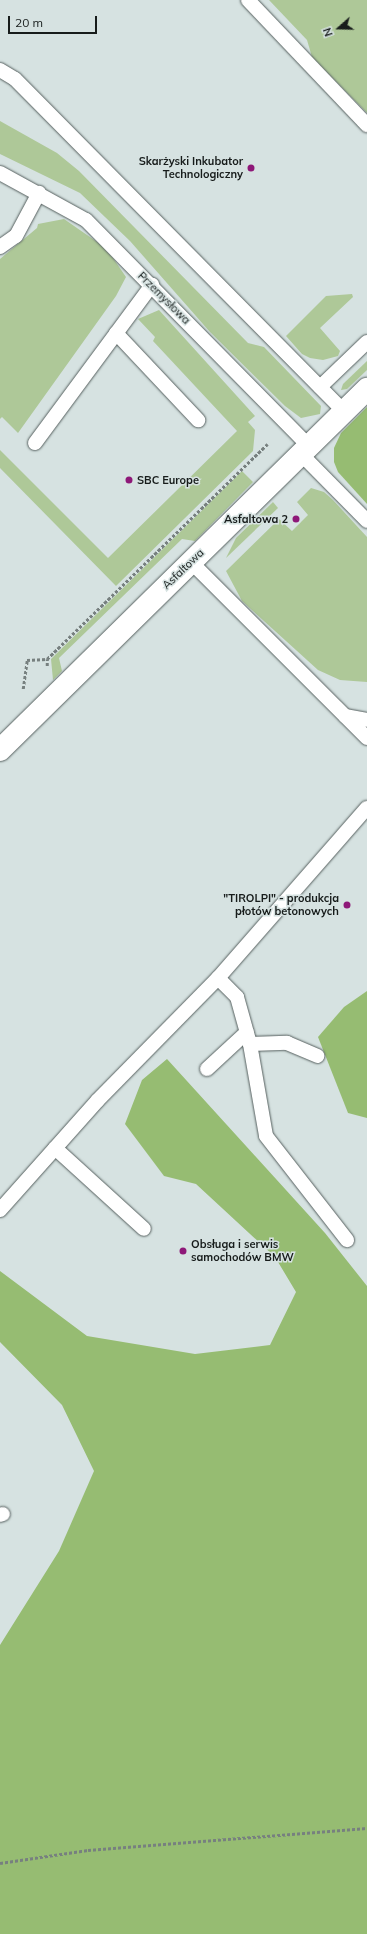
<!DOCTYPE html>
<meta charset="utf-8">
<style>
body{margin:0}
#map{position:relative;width:367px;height:1934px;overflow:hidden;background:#d6e2e1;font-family:Mulish,sans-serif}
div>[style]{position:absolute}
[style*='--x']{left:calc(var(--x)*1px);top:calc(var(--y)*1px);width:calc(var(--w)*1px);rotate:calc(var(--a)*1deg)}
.green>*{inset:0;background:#aec898}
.forest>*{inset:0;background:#96bc72}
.path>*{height:2.5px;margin-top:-1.25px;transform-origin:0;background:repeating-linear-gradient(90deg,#77807f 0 3px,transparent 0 5px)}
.roads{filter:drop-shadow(0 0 1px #56605f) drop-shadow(0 0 1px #56605f)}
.lane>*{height:14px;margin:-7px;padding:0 7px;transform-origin:7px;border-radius:7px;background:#fff}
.street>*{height:22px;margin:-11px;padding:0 11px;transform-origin:11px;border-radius:11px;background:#fff}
.dots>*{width:11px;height:11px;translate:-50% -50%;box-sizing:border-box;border:2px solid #d6e2e1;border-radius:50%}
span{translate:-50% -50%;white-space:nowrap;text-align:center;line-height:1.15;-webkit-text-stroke:3px #d6e2e1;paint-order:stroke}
.poi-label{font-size:11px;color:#171c1b;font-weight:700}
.right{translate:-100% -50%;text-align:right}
.left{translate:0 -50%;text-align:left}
.street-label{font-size:11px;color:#171c1b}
.north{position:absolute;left:319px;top:8px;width:40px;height:40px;-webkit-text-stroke:3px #d6e2e1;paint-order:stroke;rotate:250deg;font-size:11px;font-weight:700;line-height:16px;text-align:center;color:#171c1b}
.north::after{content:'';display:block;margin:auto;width:14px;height:18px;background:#171c1b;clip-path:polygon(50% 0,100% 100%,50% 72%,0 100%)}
.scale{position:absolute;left:8px;top:16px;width:89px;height:18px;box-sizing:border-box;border:2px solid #171c1b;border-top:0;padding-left:5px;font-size:12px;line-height:14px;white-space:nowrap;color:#171c1b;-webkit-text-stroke:3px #d6e2e1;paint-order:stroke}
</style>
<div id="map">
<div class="green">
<div style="clip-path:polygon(269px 0,367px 0,367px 113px,312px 57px,307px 40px)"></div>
<div style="clip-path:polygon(0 121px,57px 153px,79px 171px,248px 343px,264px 347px,321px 406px,320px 414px,301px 418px,285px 406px,210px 332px,130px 241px,80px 193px,0 154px)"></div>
<div style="clip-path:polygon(64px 219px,100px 244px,113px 258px,126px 277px,116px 296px,18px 433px,2px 417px,0 419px,0 259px,37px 228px,38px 224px)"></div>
<div style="clip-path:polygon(352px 294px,353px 297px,320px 328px,340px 351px,338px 356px,323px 360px,310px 358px,302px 354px,286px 336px,326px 296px)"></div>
<div style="clip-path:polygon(159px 310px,255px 416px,248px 422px,255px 430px,253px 451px,116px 586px,0 468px,0 450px,108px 558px,237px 431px,153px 341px,155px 337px,138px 319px)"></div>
<div style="clip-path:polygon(367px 361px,367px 370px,347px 389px,341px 390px,343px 384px)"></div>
<div style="clip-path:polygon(242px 471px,253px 482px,195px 541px,182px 539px,59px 658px,62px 671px,53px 680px,51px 659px)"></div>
<div style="clip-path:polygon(311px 488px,324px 492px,333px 500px,367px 537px,367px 682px,340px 680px,318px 670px,242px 601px,226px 571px,279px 519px,292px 531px,308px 515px,297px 502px)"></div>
<div style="clip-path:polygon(273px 502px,278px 508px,226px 558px,236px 538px)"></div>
</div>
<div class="forest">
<div style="clip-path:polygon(367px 407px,367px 504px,338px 472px,334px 462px,334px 448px,341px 433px)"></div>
<div style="clip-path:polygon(367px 991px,367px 1118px,348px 1113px,318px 1037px,344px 1007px)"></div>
<div style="clip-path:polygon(167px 1059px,325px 1233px,367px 1286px,367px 1934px,0 1934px,0 1645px,59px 1551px,94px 1471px,62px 1405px,0 1342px,0 1271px,87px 1336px,195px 1354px,270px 1345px,296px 1292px,275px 1257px,196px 1184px,164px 1176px,125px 1124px,142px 1080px)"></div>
</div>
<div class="path">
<div style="--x:47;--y:666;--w:7;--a:-90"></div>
<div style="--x:47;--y:659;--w:308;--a:-44.3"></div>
<div style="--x:23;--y:689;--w:29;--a:-82"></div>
<div style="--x:27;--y:660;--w:20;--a:-3"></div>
<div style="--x:0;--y:1863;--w:89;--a:-8.4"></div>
<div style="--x:88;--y:1850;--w:280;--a:-4.5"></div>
</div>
<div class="roads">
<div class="lane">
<div style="--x:248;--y:0;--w:173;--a:46.4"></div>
<div style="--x:0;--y:70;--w:17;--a:31"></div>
<div style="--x:15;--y:79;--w:468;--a:45.3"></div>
<div style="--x:0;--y:173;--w:98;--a:28.7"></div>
<div style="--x:86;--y:220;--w:317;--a:45.4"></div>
<div style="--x:0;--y:247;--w:19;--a:-35"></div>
<div style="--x:16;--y:236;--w:49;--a:-61.9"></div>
<div style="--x:116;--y:333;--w:120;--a:46.7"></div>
<div style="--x:320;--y:387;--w:65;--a:-43.8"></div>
<div style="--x:35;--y:443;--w:197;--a:-53.5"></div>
<div style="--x:301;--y:454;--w:94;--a:45.4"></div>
<div style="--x:191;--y:562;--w:249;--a:45"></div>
<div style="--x:345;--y:716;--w:22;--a:10"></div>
<div style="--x:218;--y:978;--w:27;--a:45"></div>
<div style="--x:237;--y:997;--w:49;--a:74.5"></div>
<div style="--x:250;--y:1044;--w:93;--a:80.1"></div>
<div style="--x:266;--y:1136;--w:132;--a:52.1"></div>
<div style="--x:250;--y:1044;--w:37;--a:-2"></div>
<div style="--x:287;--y:1043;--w:33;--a:23"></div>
<div style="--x:207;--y:1069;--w:54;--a:-42.8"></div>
<div style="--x:55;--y:1148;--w:120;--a:42.3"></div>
<div style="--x:0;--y:1210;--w:147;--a:-48.3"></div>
<div style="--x:98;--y:1100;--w:171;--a:-45.5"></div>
<div style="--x:218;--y:978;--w:226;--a:-48.8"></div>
<div style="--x:0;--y:1515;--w:3;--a:-18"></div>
</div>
<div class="street">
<div style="--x:0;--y:750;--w:515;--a:-44.53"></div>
</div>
</div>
<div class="dots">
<div style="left:251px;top:168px;background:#8e1878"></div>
<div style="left:129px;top:480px;background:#8e1878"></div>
<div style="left:296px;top:519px;background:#8e1878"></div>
<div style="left:347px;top:905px;background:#8e1878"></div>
<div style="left:183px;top:1251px;background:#8e1878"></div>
</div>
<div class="poi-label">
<span class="right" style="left:243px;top:168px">Skarżyski Inkubator<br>Technologiczny</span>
<span class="left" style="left:137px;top:480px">SBC Europe</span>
<span class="right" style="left:288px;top:519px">Asfaltowa 2</span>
<span class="right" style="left:339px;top:905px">"TIROLPI" - produkcja<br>płotów betonowych</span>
<span class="left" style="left:191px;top:1251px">Obsługa i serwis<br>samochodów BMW</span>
</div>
<div class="street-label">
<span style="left:164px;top:298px;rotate:45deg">Przemysłowa</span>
<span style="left:183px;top:569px;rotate:-44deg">Asfaltowa</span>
</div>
<div class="north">N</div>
<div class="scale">20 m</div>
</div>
